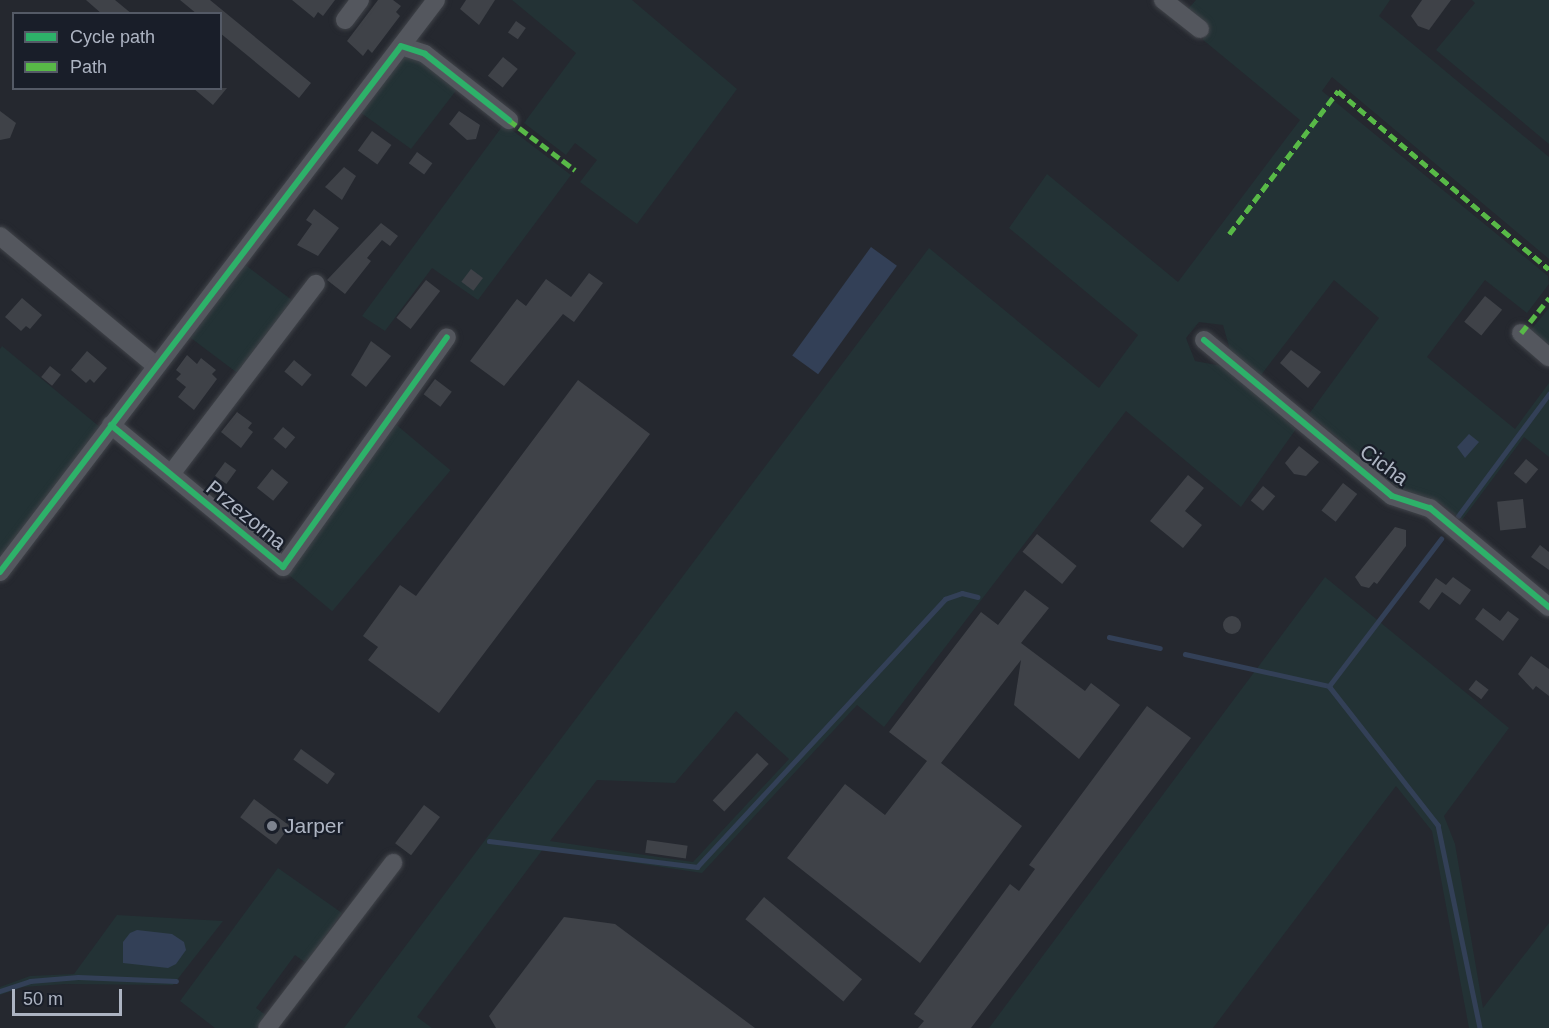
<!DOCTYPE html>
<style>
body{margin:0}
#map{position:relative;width:1549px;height:1028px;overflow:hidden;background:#25282f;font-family:Arial,sans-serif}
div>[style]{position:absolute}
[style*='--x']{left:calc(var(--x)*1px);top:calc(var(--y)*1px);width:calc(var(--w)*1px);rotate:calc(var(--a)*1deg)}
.green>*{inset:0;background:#233235;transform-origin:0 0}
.water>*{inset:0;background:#334057;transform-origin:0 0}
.stream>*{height:4.5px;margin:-2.25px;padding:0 2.25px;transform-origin:2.25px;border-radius:2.25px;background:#334057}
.building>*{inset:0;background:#3f4248;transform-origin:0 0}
.round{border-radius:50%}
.roads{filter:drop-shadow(0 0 2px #404349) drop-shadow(0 0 2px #404349)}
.minor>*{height:18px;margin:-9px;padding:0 9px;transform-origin:9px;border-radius:9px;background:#54575e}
.quiet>*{height:4.5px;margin-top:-2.25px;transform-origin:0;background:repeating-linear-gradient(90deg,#58b947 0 9px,transparent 0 13.5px)}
.cycleway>*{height:6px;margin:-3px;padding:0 3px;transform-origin:3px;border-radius:3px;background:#2db169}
.dots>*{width:16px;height:16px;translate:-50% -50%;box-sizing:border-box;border:3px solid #191e29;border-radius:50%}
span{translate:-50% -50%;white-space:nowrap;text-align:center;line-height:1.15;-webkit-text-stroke:4.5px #191e29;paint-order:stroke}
.street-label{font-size:21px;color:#adb4c2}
.poi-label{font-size:21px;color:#adb4c2}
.left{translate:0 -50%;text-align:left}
.legend{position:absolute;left:12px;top:12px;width:210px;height:78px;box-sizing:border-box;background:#191e29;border:2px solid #545a66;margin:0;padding:8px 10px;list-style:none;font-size:18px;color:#adb4c2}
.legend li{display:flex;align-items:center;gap:12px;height:30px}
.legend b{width:30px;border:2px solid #545a66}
.scale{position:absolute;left:12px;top:989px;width:110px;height:27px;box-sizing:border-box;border:3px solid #adb4c2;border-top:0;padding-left:8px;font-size:18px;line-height:21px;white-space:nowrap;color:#adb4c2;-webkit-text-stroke:4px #191e29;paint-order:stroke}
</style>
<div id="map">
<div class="green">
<div style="clip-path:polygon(512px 0,632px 0,737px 89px,637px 224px,580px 182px,597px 160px,575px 143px,566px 155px,524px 123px,576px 53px)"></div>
<div style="clip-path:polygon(evenodd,1196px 0,1390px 0,1379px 16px,1549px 157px,1549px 259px,1332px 77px,1322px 91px,1548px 276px,1549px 284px,1527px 313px,1485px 280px,1427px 357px,1515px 429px,1549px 383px,1549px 457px,1524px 437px,1462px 520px,1440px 503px,1401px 490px,1309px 414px,1379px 318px,1334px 280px,1261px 375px,1230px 350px,1223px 325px,1199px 322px,1186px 338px,1195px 361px,1222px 366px,1296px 429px,1241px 507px,1126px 411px,884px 727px,857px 705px,702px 873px,543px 849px,417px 1017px,432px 1028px,344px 1028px,929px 248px,1099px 388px,1138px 335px,1009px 228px,1047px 174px,1178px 282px,1300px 120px,1202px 39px,1209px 32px,1185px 12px,1196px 0,736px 711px,789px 759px,693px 862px,550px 841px,597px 780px,675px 783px,736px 711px)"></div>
<div style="clip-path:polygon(1472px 0,1549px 0,1549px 144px,1436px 50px,1475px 3px)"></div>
<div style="clip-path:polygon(413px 54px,458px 88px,411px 149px,360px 112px,403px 55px)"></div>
<div style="clip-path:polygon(504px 124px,571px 175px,478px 300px,432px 268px,385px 331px,362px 316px)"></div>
<div style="left:244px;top:264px;width:64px;height:91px;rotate:37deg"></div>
<div style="clip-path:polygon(1549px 308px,1549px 349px,1529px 332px)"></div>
<div style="clip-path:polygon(2px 346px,101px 428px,0 559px,0 349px)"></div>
<div style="left:393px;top:422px;width:75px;height:184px;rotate:40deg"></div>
<div style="clip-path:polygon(1325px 577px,1509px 728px,1444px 816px,1455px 844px,1483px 1008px,1549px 923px,1549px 1028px,1469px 1028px,1432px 831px,1396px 786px,1213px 1028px,989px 1028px)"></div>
<div style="clip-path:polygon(278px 868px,342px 913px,306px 963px,295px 955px,256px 1008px,267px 1016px,257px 1028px,215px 1028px,180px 1001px)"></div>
<div style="clip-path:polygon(117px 915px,223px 921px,173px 985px,65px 984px,23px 987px,0 995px,0 987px,30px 976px,74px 974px)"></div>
</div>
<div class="water">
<div style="left:871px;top:247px;width:32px;height:134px;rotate:36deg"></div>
<div style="clip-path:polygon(1469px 434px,1479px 442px,1465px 458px,1457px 447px)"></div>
<div style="clip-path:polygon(137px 930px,172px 934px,184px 942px,186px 950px,176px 964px,168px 968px,123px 963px,123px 942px,130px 933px)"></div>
</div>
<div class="stream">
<div style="--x:1458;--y:516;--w:152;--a:-53.3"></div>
<div style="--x:1109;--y:637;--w:52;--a:12.2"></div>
<div style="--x:1185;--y:654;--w:148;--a:12.5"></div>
<div style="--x:1329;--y:686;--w:177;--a:51.9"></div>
<div style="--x:1438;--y:825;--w:207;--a:78.3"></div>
<div style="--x:1329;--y:686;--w:185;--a:-52.7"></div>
<div style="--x:489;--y:841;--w:210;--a:7.1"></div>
<div style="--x:697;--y:867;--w:365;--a:-47.2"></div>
<div style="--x:945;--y:599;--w:18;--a:-19"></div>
<div style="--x:962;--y:593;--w:16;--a:14"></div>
<div style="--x:0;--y:991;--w:32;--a:-18"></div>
<div style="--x:30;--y:981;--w:48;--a:-4.8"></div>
<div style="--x:78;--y:977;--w:98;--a:2.3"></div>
</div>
<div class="building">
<div style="clip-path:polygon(86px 0,115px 0,132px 14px,102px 14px)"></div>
<div style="clip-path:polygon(180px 0,210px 0,311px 83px,299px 98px,220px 33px,220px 14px,197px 14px)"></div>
<div style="clip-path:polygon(292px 0,335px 0,323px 16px,318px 12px,314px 18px)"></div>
<div style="clip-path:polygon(378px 0,393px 0,401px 6px,396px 12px,400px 16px,372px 53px,368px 49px,363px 56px,347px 41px)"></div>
<div style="clip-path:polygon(466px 0,495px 0,479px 25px,460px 9px)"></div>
<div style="clip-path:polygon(1422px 0,1451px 0,1429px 30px,1418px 26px,1411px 16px)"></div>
<div style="left:516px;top:21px;width:12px;height:14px;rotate:35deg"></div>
<div style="left:503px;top:57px;width:19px;height:24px;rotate:39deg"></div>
<div style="clip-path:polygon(193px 88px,227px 88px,213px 105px)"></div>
<div style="clip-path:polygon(0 111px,16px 123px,10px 138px,0 140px)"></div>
<div style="clip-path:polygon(459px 111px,480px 125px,476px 139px,467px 140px,449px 124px)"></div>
<div style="left:372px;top:131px;width:24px;height:24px;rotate:36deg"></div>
<div style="left:417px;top:152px;width:19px;height:14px;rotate:36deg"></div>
<div style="clip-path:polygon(344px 167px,356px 176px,342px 200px,325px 187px)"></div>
<div style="clip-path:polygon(314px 209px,339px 228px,318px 256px,297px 245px,312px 224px,306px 220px)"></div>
<div style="clip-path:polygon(381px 223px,398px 236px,390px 246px,382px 240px,367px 258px,371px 261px,345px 294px,327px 280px)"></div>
<div style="left:471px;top:269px;width:15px;height:16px;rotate:37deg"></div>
<div style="clip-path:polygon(589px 273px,603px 283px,574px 322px,563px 314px,504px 386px,470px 361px,517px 299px,526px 306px,546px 279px,571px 297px)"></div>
<div style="left:426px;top:280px;width:18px;height:48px;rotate:38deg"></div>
<div style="left:1485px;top:296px;width:22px;height:33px;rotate:39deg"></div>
<div style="clip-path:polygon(22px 298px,42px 315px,30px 329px,26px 326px,21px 331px,5px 317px)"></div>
<div style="clip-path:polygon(371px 341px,391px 356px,366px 387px,351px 375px)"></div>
<div style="clip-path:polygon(1291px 350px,1321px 372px,1308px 388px,1280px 363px)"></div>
<div style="clip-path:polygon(87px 351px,107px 368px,94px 383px,90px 379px,86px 383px,71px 370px)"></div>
<div style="clip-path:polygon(187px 355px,197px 364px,201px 358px,216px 370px,212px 374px,217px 379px,194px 410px,178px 397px,186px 387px,176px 379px,181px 374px,176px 370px)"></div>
<div style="left:294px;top:360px;width:23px;height:15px;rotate:40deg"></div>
<div style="left:50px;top:366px;width:14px;height:14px;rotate:39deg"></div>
<div style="left:435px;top:379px;width:21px;height:19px;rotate:37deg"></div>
<div style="clip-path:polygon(578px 380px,650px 434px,439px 713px,368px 660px,378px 647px,363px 636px,400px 585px,416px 596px)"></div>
<div style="clip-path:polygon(237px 412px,252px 423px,248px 428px,253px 432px,241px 448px,221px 432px)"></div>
<div style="left:283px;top:427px;width:16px;height:15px;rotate:40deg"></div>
<div style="clip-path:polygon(1299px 446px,1319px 462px,1306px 476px,1294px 474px,1285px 463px)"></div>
<div style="left:1526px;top:459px;width:16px;height:19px;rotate:40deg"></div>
<div style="left:225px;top:462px;width:14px;height:17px;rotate:36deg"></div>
<div style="left:272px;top:469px;width:21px;height:24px;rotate:39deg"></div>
<div style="clip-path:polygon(1188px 475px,1204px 488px,1185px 511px,1202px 525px,1183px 548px,1150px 521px)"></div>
<div style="left:1343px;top:483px;width:18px;height:35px;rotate:38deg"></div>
<div style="left:1263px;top:486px;width:16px;height:19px;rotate:40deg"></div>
<div style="left:1523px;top:499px;width:29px;height:26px;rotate:84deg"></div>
<div style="clip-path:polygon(1395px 527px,1406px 530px,1406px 546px,1377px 584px,1374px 582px,1369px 588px,1361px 586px,1355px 577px)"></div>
<div style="left:1037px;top:534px;width:51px;height:23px;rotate:39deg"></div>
<div style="clip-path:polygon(1540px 545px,1549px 552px,1549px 570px,1531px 557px)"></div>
<div style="clip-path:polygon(1453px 577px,1471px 590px,1460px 605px,1442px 592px,1429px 610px,1419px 602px,1436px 578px,1446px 585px)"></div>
<div style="clip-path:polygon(1025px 590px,1049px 608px,1021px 643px,1085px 691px,1091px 683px,1120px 705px,1079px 759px,1014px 705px,1021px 660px,941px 763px,1022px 826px,920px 963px,787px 858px,845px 784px,885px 815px,927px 761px,889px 732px,981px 612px,998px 625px)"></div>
<div style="clip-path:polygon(1483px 608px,1500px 621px,1508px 611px,1519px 619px,1503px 641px,1475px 619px)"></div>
<div class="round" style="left:1223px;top:616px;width:18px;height:18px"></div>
<div style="clip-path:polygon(1531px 656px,1549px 669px,1549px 696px,1536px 686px,1533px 690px,1518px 674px)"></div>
<div style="left:1476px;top:680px;width:16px;height:12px;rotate:38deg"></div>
<div style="clip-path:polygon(1147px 706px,1191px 738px,971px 1028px,918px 1028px,924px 1021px,914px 1014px,1010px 884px,1019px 891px,1035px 869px,1029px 865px)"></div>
<div style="left:301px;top:749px;width:42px;height:13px;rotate:36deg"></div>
<div style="left:757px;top:753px;width:16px;height:65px;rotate:43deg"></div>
<div style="left:254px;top:799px;width:45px;height:23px;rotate:37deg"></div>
<div style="left:424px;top:805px;width:20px;height:48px;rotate:37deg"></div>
<div style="left:647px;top:840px;width:41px;height:13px;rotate:8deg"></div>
<div style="left:764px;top:897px;width:128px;height:29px;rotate:40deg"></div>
<div style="clip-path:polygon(564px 917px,615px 924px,755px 1028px,496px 1028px,489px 1016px)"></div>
</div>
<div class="roads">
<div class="minor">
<div style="--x:1163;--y:0;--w:47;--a:38.1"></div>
<div style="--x:345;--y:20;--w:25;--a:-53"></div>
<div style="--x:401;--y:46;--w:25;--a:18"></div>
<div style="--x:425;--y:54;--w:107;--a:38.2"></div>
<div style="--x:0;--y:236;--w:203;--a:39.8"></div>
<div style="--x:1521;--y:333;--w:37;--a:41"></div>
<div style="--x:1204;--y:340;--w:244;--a:39.7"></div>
<div style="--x:1392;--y:496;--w:40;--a:18"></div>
<div style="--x:1430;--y:508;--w:155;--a:39.8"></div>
<div style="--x:111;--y:425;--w:223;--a:39.5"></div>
<div style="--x:283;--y:567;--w:282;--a:-54.5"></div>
<div style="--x:171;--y:474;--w:239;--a:-52.7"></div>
<div style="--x:0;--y:572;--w:719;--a:-52.68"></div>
<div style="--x:267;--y:1028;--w:208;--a:-52.6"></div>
</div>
</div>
<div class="quiet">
<div style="--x:509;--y:120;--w:83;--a:37.1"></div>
<div style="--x:1229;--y:234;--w:180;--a:-52.7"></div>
<div style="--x:1338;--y:91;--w:276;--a:40.2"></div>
<div style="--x:1521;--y:333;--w:45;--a:-51.3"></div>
</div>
<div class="cycleway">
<div style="--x:1204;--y:340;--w:244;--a:39.7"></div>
<div style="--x:1392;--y:496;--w:40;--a:18"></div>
<div style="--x:1430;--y:508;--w:155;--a:39.8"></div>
<div style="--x:111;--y:425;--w:223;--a:39.5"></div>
<div style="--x:283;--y:567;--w:282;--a:-54.5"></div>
<div style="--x:0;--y:572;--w:661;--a:-52.68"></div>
<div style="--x:401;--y:46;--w:25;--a:18"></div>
<div style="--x:425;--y:54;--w:107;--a:38.2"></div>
</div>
<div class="dots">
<div style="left:272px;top:826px;background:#7d838f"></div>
</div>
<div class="street-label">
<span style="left:1384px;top:465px;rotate:36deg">Cicha</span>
<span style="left:246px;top:515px;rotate:39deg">Przezorna</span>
</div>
<div class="poi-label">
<span class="left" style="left:284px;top:826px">Jarper</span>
</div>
<ul class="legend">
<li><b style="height:8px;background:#2db169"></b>Cycle path</li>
<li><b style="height:8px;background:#58b947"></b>Path</li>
</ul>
<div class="scale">50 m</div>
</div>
